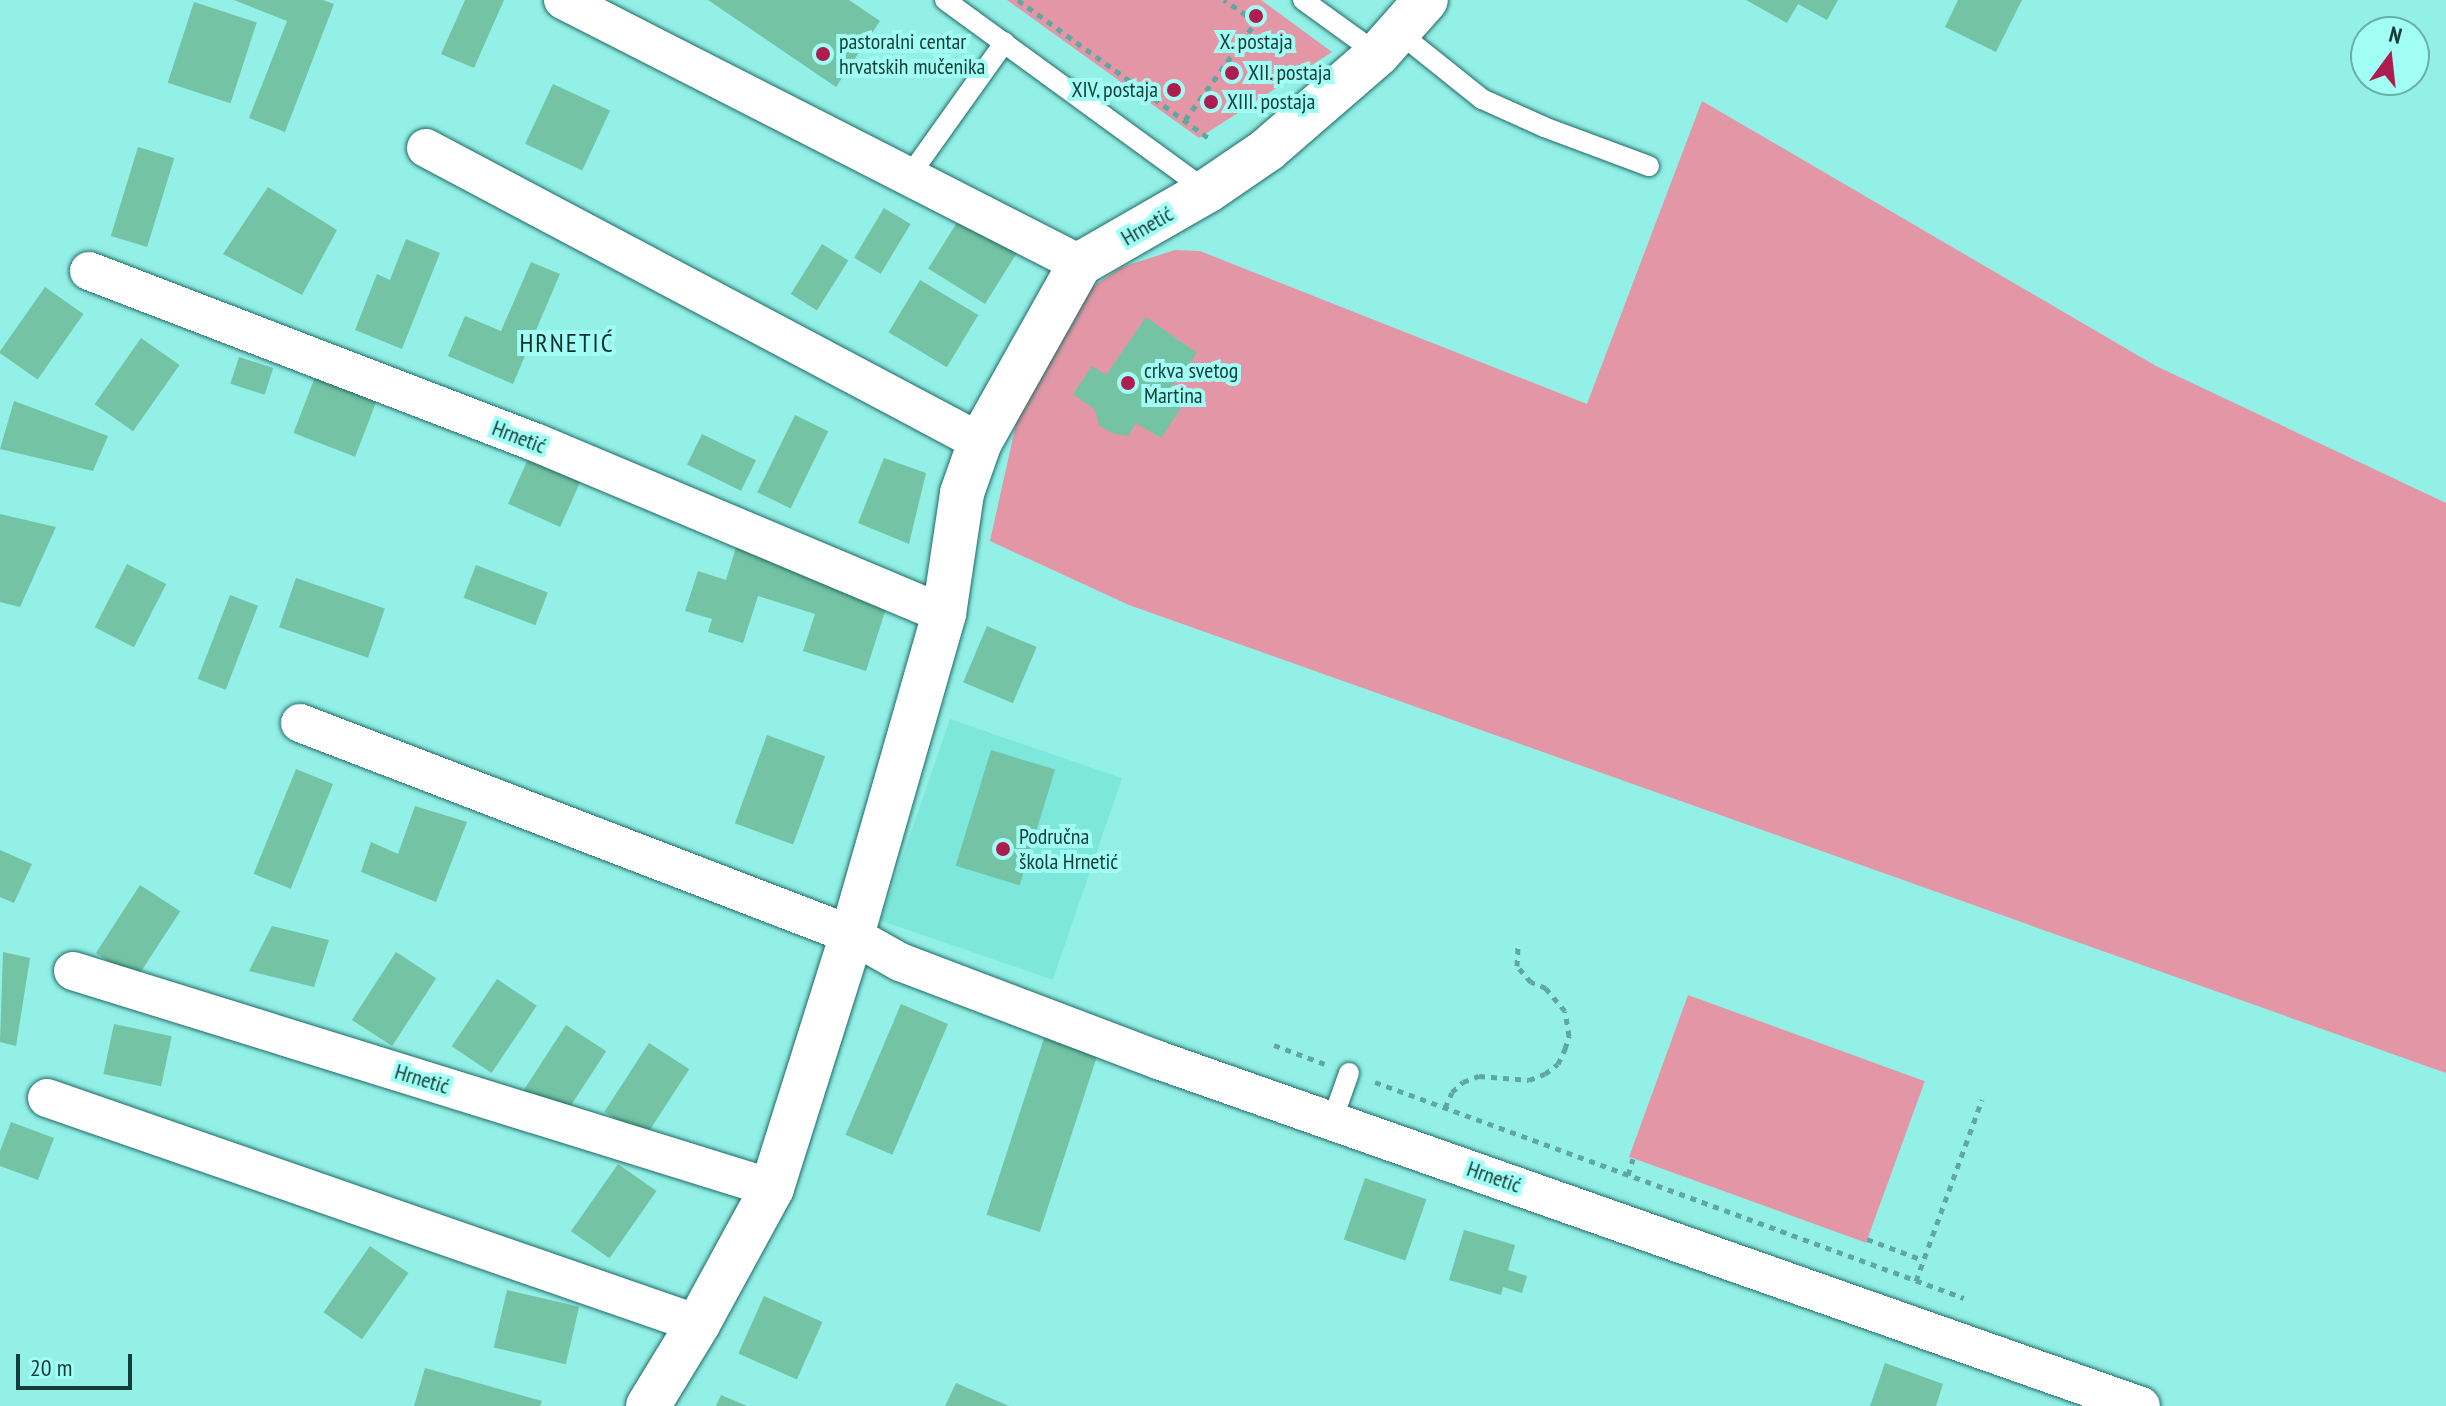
<!DOCTYPE html>
<meta charset="utf-8">
<style>
body{margin:0}
#map{position:relative;width:2446px;height:1406px;overflow:hidden;background:#93f0e7;font-family:"PT Sans Narrow",sans-serif}
div>[style]{position:absolute}
[style*='--x']{left:calc(var(--x)*1px);top:calc(var(--y)*1px);width:calc(var(--w)*1px);rotate:calc(var(--a)*1deg)}
.built>*{inset:0;background:#7de7dc;transform-origin:0 0}
.green>*{inset:0;background:#e396a5;transform-origin:0 0}
.building>*{inset:0;background:#74c3a4;transform-origin:0 0}
.path>*{height:5px;margin-top:-2.5px;transform-origin:0;background:repeating-linear-gradient(90deg,#60a7a1 0 6px,transparent 0 12px)}
.roads{filter:drop-shadow(0 0 2px #206a64) drop-shadow(0 0 2px #206a64)}
.service>*{height:20px;margin:-10px;padding:0 10px;transform-origin:10px;border-radius:10px;background:#fff}
.minor>*{height:38px;margin:-19px;padding:0 19px;transform-origin:19px;border-radius:19px;background:#fff}
.tertiary>*{height:44px;margin:-22px;padding:0 22px;transform-origin:22px;border-radius:22px;background:#fff}
.dots>*{width:22px;height:22px;translate:-50% -50%;box-sizing:border-box;border:4px solid #a1fef4;border-radius:50%}
span{translate:-50% -50%;white-space:nowrap;text-align:center;line-height:1.15;-webkit-text-stroke:8px #a1fef4;paint-order:stroke}
.poi-label{font-size:22px;color:#143c39}
.left{translate:0 -50%;text-align:left}
.right{translate:-100% -50%;text-align:right}
.street-label{font-size:22px;color:#143c39}
.quarter-label{font-size:26px;color:#112f2c;letter-spacing:2px}
.north{position:absolute;left:2350px;top:16px;width:80px;height:80px;box-sizing:border-box;background:#a1fef4;border:2px solid #69b0a9;border-radius:50%;rotate:15deg;font-size:22px;font-weight:700;line-height:32px;text-align:center;color:#143c39}
.north::after{content:'';display:block;margin:auto;width:28px;height:36px;background:#ae1d4f;clip-path:polygon(50% 0,100% 100%,50% 72%,0 100%)}
.scale{position:absolute;left:16px;top:1354px;width:116px;height:36px;box-sizing:border-box;border:4px solid #143c39;border-top:0;padding-left:10px;font-size:24px;line-height:28px;white-space:nowrap;color:#143c39;-webkit-text-stroke:6px #a1fef4;paint-order:stroke}
</style>
<div id="map">
<div class="built">
<div style="left:950px;top:719px;width:182px;height:213px;rotate:19deg"></div>
</div>
<div class="green">
<div style="clip-path:polygon(1007px 0,1261px 0,1332px 52px,1199px 138px)"></div>
<div style="clip-path:polygon(1702px 101px,2156px 366px,2446px 503px,2446px 1073px,1129px 605px,990px 541px,1024px 388px,1089px 289px,1122px 267px,1175px 250px,1200px 251px,1587px 404px)"></div>
<div style="left:1688px;top:995px;width:252px;height:172px;rotate:20deg"></div>
</div>
<div class="building">
<div style="clip-path:polygon(234px 0,323px 0,334px 4px,285px 132px,249px 118px,287px 21px)"></div>
<div style="clip-path:polygon(465px 0,504px 0,474px 68px,441px 54px)"></div>
<div style="clip-path:polygon(708px 0,849px 0,880px 21px,836px 87px)"></div>
<div style="clip-path:polygon(1746px 0,1838px 0,1827px 20px,1798px 4px,1787px 23px)"></div>
<div style="clip-path:polygon(1958px 0,2022px 0,1996px 52px,1945px 27px)"></div>
<div style="left:194px;top:2px;width:66px;height:85px;rotate:18deg"></div>
<div style="left:553px;top:84px;width:63px;height:66px;rotate:25deg"></div>
<div style="left:138px;top:147px;width:38px;height:93px;rotate:17deg"></div>
<div style="clip-path:polygon(268px 187px,337px 230px,302px 295px,223px 254px)"></div>
<div style="left:884px;top:208px;width:31px;height:58px;rotate:31deg"></div>
<div style="left:961px;top:216px;width:67px;height:62px;rotate:32deg"></div>
<div style="clip-path:polygon(406px 239px,440px 253px,402px 349px,355px 330px,377px 274px,390px 280px)"></div>
<div style="left:822px;top:244px;width:31px;height:59px;rotate:32deg"></div>
<div style="clip-path:polygon(531px 262px,560px 274px,513px 384px,448px 356px,465px 316px,501px 331px)"></div>
<div style="left:920px;top:280px;width:68px;height:61px;rotate:31deg"></div>
<div style="left:45px;top:287px;width:47px;height:80px;rotate:35deg"></div>
<div style="clip-path:polygon(1146px 317px,1197px 353px,1169px 390px,1186px 400px,1161px 438px,1136px 423px,1128px 436px,1112px 433px,1099px 425px,1095px 410px,1073px 394px,1092px 366px,1106px 375px)"></div>
<div style="left:141px;top:338px;width:47px;height:81px;rotate:35deg"></div>
<div style="left:239px;top:357px;width:36px;height:28px;rotate:18deg"></div>
<div style="left:315px;top:377px;width:66px;height:60px;rotate:21deg"></div>
<div style="clip-path:polygon(14px 401px,108px 436px,93px 471px,0 449px)"></div>
<div style="left:795px;top:415px;width:37px;height:86px;rotate:26deg"></div>
<div style="left:702px;top:434px;width:60px;height:34px;rotate:26deg"></div>
<div style="clip-path:polygon(884px 458px,926px 473px,909px 544px,858px 523px)"></div>
<div style="left:528px;top:459px;width:57px;height:49px;rotate:24deg"></div>
<div style="clip-path:polygon(0 514px,56px 527px,20px 607px,0 602px)"></div>
<div style="clip-path:polygon(737px 544px,891px 593px,866px 671px,803px 651px,815px 614px,758px 596px,743px 643px,708px 632px,712px 619px,685px 611px,698px 571px,726px 580px)"></div>
<div style="left:127px;top:564px;width:44px;height:71px;rotate:27deg"></div>
<div style="left:476px;top:565px;width:77px;height:35px;rotate:21deg"></div>
<div style="left:296px;top:578px;width:94px;height:52px;rotate:19deg"></div>
<div style="left:230px;top:595px;width:30px;height:90px;rotate:21deg"></div>
<div style="left:987px;top:626px;width:54px;height:61px;rotate:23deg"></div>
<div style="left:767px;top:735px;width:62px;height:94px;rotate:20deg"></div>
<div style="left:991px;top:750px;width:67px;height:121px;rotate:17deg"></div>
<div style="left:296px;top:769px;width:40px;height:113px;rotate:22deg"></div>
<div style="clip-path:polygon(415px 806px,467px 822px,436px 902px,361px 872px,371px 842px,398px 854px)"></div>
<div style="clip-path:polygon(0 850px,32px 864px,14px 903px,0 897px)"></div>
<div style="left:140px;top:885px;width:48px;height:81px;rotate:33deg"></div>
<div style="clip-path:polygon(272px 926px,329px 940px,314px 987px,249px 971px)"></div>
<div style="clip-path:polygon(3px 952px,30px 958px,16px 1046px,0 1042px)"></div>
<div style="left:396px;top:952px;width:48px;height:81px;rotate:33deg"></div>
<div style="left:497px;top:979px;width:48px;height:81px;rotate:34deg"></div>
<div style="left:901px;top:1004px;width:51px;height:142px;rotate:23deg"></div>
<div style="left:114px;top:1024px;width:59px;height:51px;rotate:12deg"></div>
<div style="left:566px;top:1025px;width:48px;height:81px;rotate:33deg"></div>
<div style="left:1045px;top:1035px;width:56px;height:189px;rotate:18deg"></div>
<div style="left:649px;top:1043px;width:48px;height:82px;rotate:33deg"></div>
<div style="clip-path:polygon(11px 1122px,54px 1138px,38px 1180px,0 1166px,0 1151px)"></div>
<div style="left:618px;top:1164px;width:47px;height:82px;rotate:35deg"></div>
<div style="left:1365px;top:1178px;width:65px;height:65px;rotate:19deg"></div>
<div style="clip-path:polygon(1464px 1230px,1515px 1245px,1508px 1270px,1527px 1276px,1522px 1293px,1503px 1287px,1501px 1295px,1449px 1280px)"></div>
<div style="left:370px;top:1246px;width:47px;height:81px;rotate:35deg"></div>
<div style="left:507px;top:1290px;width:74px;height:59px;rotate:13deg"></div>
<div style="left:764px;top:1296px;width:64px;height:63px;rotate:24deg"></div>
<div style="clip-path:polygon(1885px 1363px,1943px 1384px,1936px 1406px,1870px 1406px)"></div>
<div style="clip-path:polygon(425px 1368px,542px 1401px,540px 1406px,414px 1406px)"></div>
<div style="clip-path:polygon(956px 1383px,1009px 1406px,945px 1406px)"></div>
<div style="clip-path:polygon(721px 1395px,747px 1406px,716px 1406px)"></div>
</div>
<div class="path">
<div style="--x:1018;--y:0;--w:237;--a:35.9"></div>
<div style="--x:1185;--y:120;--w:121;--a:-54.1"></div>
<div style="--x:1256;--y:22;--w:39;--a:-145"></div>
<div style="--x:1274;--y:1045;--w:54;--a:20.4"></div>
<div style="--x:1375;--y:1082;--w:627;--a:20.14"></div>
<div style="--x:1445;--y:1108;--w:17;--a:-66"></div>
<div style="--x:1452;--y:1092;--w:15;--a:-42"></div>
<div style="--x:1463;--y:1082;--w:17;--a:-21"></div>
<div style="--x:1479;--y:1076;--w:50;--a:4.6"></div>
<div style="--x:1529;--y:1080;--w:17;--a:-21"></div>
<div style="--x:1545;--y:1074;--w:16;--a:-38"></div>
<div style="--x:1558;--y:1064;--w:17;--a:-65"></div>
<div style="--x:1565;--y:1049;--w:14;--a:-73"></div>
<div style="--x:1569;--y:1036;--w:25;--a:-99"></div>
<div style="--x:1565;--y:1011;--w:30;--a:-130"></div>
<div style="--x:1546;--y:988;--w:16;--a:-158"></div>
<div style="--x:1531;--y:982;--w:21;--a:-131"></div>
<div style="--x:1517;--y:966;--w:20;--a:-87"></div>
<div style="--x:1628;--y:1175;--w:17;--a:-73"></div>
<div style="--x:1867;--y:1239;--w:60;--a:20.6"></div>
<div style="--x:1916;--y:1281;--w:193;--a:-70"></div>
</div>
<div class="roads">
<div class="service">
<div style="--x:945;--y:0;--w:324;--a:36.1"></div>
<div style="--x:1303;--y:0;--w:92;--a:35.8"></div>
<div style="--x:1397;--y:31;--w:109;--a:38.7"></div>
<div style="--x:1482;--y:99;--w:68;--a:24.3"></div>
<div style="--x:1544;--y:127;--w:112;--a:20.4"></div>
<div style="--x:910;--y:175;--w:163;--a:-54.5"></div>
<div style="--x:1332;--y:1121;--w:51;--a:-70.5"></div>
</div>
<div class="minor">
<div style="--x:563;--y:0;--w:581;--a:27.05"></div>
<div style="--x:426;--y:148;--w:627;--a:27.95"></div>
<div style="--x:89;--y:271;--w:480;--a:21"></div>
<div style="--x:537;--y:443;--w:441;--a:22.8"></div>
<div style="--x:300;--y:723;--w:591;--a:21.01"></div>
<div style="--x:852;--y:935;--w:55;--a:29.4"></div>
<div style="--x:900;--y:962;--w:276;--a:20.8"></div>
<div style="--x:1158;--y:1060;--w:1042;--a:19.39"></div>
<div style="--x:73;--y:971;--w:732;--a:17.25"></div>
<div style="--x:47;--y:1098;--w:689;--a:19.14"></div>
</div>
<div class="tertiary">
<div style="--x:648;--y:1406;--w:96;--a:-58.6"></div>
<div style="--x:698;--y:1324;--w:155;--a:-61.4"></div>
<div style="--x:772;--y:1188;--w:265;--a:-72.5"></div>
<div style="--x:852;--y:935;--w:334;--a:-74"></div>
<div style="--x:944;--y:614;--w:122;--a:-81.5"></div>
<div style="--x:962;--y:493;--w:54;--a:-70.6"></div>
<div style="--x:980;--y:442;--w:204;--a:-60.7"></div>
<div style="--x:1080;--y:264;--w:146;--a:-29.9"></div>
<div style="--x:1207;--y:191;--w:73;--a:-34.3"></div>
<div style="--x:1267;--y:150;--w:147;--a:-40.9"></div>
<div style="--x:1378;--y:54;--w:72;--a:-48.4"></div>
</div>
</div>
<div class="dots">
<div style="left:1256px;top:16px;background:#ae1d4f"></div>
<div style="left:823px;top:54px;background:#ae1d4f"></div>
<div style="left:1232px;top:73px;background:#ae1d4f"></div>
<div style="left:1174px;top:90px;background:#ae1d4f"></div>
<div style="left:1211px;top:102px;background:#ae1d4f"></div>
<div style="left:1128px;top:383px;background:#ae1d4f"></div>
<div style="left:1003px;top:849px;background:#ae1d4f"></div>
</div>
<div class="poi-label">
<span class="left" style="left:839px;top:54px">pastoralni centar<br>hrvatskih mučenika</span>
<span style="left:1256px;top:42px">X. postaja</span>
<span class="left" style="left:1248px;top:73px">XII. postaja</span>
<span class="right" style="left:1158px;top:90px">XIV. postaja</span>
<span class="left" style="left:1227px;top:102px">XIII. postaja</span>
<span class="left" style="left:1144px;top:383px">crkva svetog<br>Martina</span>
<span class="left" style="left:1019px;top:849px">Područna<br>škola Hrnetić</span>
</div>
<div class="street-label">
<span style="left:1147px;top:226px;rotate:-30deg">Hrnetić</span>
<span style="left:519px;top:437px;rotate:21deg">Hrnetić</span>
<span style="left:422px;top:1079px;rotate:17deg">Hrnetić</span>
<span style="left:1494px;top:1177px;rotate:19deg">Hrnetić</span>
</div>
<div class="quarter-label">
<span style="left:567px;top:343px">HRNETIĆ</span>
</div>
<div class="north">N</div>
<div class="scale">20 m</div>
</div>
